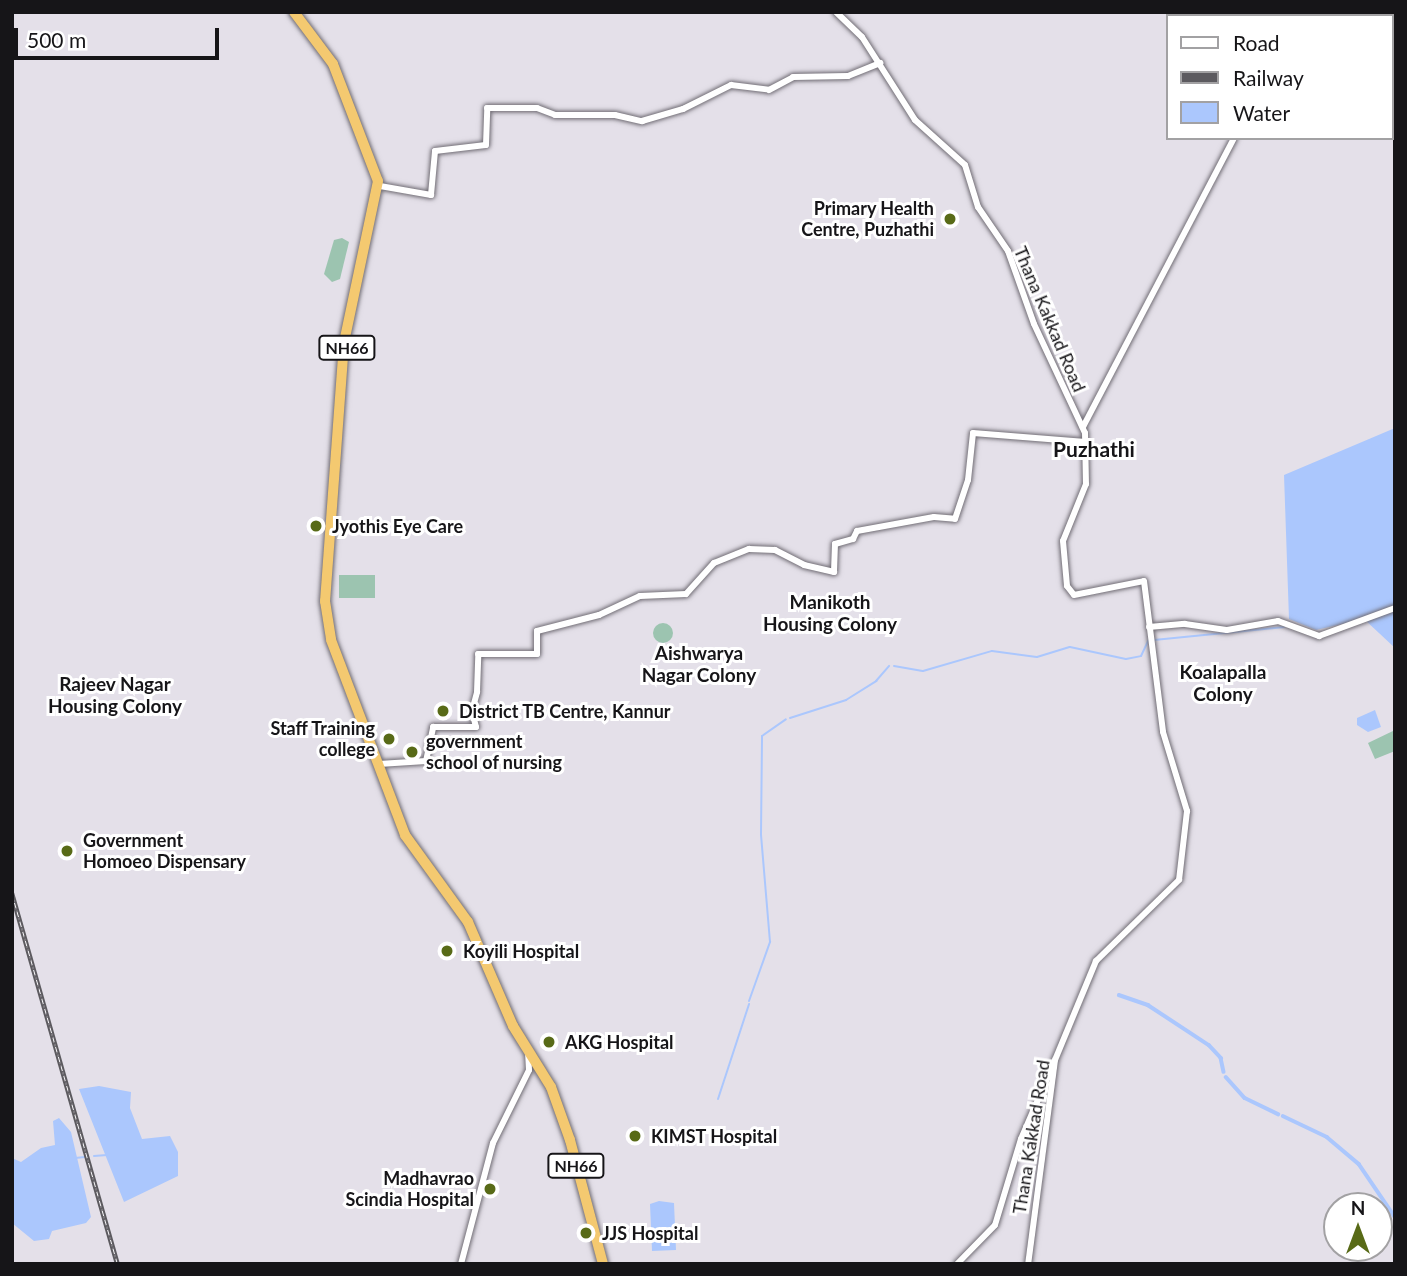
<!DOCTYPE html>
<style>
body{margin:0}
#map{position:relative;width:1407px;height:1276px;overflow:hidden;background:#e4e0e9;font-family:Lato,sans-serif}
div>[style]{position:absolute}
[style*='--x']{left:calc(var(--x)*1px);top:calc(var(--y)*1px);width:calc(var(--w)*1px);rotate:calc(var(--a)*1deg)}
.green>*{inset:0;background:#9cc4b0;transform-origin:0 0}
.round{border-radius:50%}
.water>*{inset:0;background:#abc7fd}
.stream>*{height:2px;margin:-1px;padding:0 1px;transform-origin:1px;border-radius:1px;background:#abc7fd}
.canal>*{height:3.5px;margin:-1.75px;padding:0 1.75px;transform-origin:1.75px;border-radius:1.75px;background:#abc7fd}
.roads{filter:drop-shadow(0 0 2px #716d75) drop-shadow(0 0 2px #716d75)}
.secondary>*{height:6px;margin:-3px;padding:0 3px;transform-origin:3px;border-radius:3px;background:#fff}
.highway>*{height:10px;margin:-5px;padding:0 5px;transform-origin:5px;border-radius:5px;background:#f4c970}
.rail>*{height:4.5px;margin-top:-2.25px;transform-origin:0;background:repeating-linear-gradient(90deg,#fff 0 5px,#5c5a5f 0 10px);box-sizing:border-box;border-block:2px solid #5c5a5f}
.dots>*{width:19px;height:19px;translate:-50% -50%;box-sizing:border-box;border:4px solid #fff;border-radius:50%}
span{translate:-50% -50%;white-space:nowrap;text-align:center;line-height:1.15;-webkit-text-stroke:6px #fff;paint-order:stroke}
.shield-label span{padding:2px 5px;background:#fff;border:2px solid;border-radius:5px;-webkit-text-stroke-width:0}
.shield-label{font-size:16px;color:#161518;font-weight:700}
.poi-label{font-size:18px;color:#161518;font-weight:700}
.right{translate:-100% -50%;text-align:right}
.left{translate:0 -50%;text-align:left}
.street-label{font-size:18px;color:#161518}
.neighbourhood-label{font-size:19px;color:#161518;font-weight:700}
.quarter-label{font-size:21px;color:#161518;font-weight:700}
.frame{position:absolute;inset:0;border:14px solid #161518;pointer-events:none}
.legend{position:absolute;left:1166px;top:14px;width:228px;height:126px;box-sizing:border-box;background:#fff;border:2px solid #a2a1a3;margin:0;padding:9px 12px;list-style:none;font-size:21px;color:#161518}
.legend li{display:flex;align-items:center;gap:14px;height:35px}
.legend b{width:35px;border:2px solid #a2a1a3}
.north{position:absolute;left:1323px;top:1192px;width:70px;height:70px;box-sizing:border-box;background:#fff;border:2px solid #a2a1a3;border-radius:50%;rotate:0deg;font-size:19px;font-weight:700;line-height:28px;text-align:center;color:#161518}
.north::after{content:'';display:block;margin:auto;width:24px;height:32px;background:#586a17;clip-path:polygon(50% 0,100% 100%,50% 72%,0 100%)}
.scale{position:absolute;left:14px;top:28px;width:205px;height:32px;box-sizing:border-box;border:4px solid #161518;border-top:0;padding-left:9px;font-size:21px;line-height:24px;white-space:nowrap;color:#161518;-webkit-text-stroke:5px #fff;paint-order:stroke}
</style>
<div id="map">
<div class="green">
<div style="clip-path:polygon(342px 238px,349px 242px,340px 279px,332px 282px,324px 274px,334px 240px)"></div>
<div style="left:375px;top:575px;width:23px;height:36px;rotate:90deg"></div>
<div class="round" style="left:653px;top:623px;width:20px;height:20px"></div>
<div style="clip-path:polygon(1395px 730px,1395px 751px,1375px 759px,1368px 743px)"></div>
</div>
<div class="water">
<div style="clip-path:polygon(1395px 428px,1395px 648px,1364px 619px,1316px 630px,1289px 619px,1284px 475px)"></div>
<div style="clip-path:polygon(1375px 710px,1381px 727px,1368px 732px,1357px 725px,1357px 718px)"></div>
<div style="clip-path:polygon(99px 1086px,131px 1092px,130px 1108px,142px 1139px,170px 1136px,178px 1152px,178px 1176px,124px 1202px,79px 1089px)"></div>
<div style="clip-path:polygon(59px 1118px,71px 1132px,91px 1217px,86px 1223px,52px 1231px,49px 1239px,34px 1241px,12px 1223px,12px 1158px,21px 1162px,41px 1148px,55px 1145px,53px 1121px)"></div>
<div style="clip-path:polygon(659px 1201px,674px 1203px,676px 1250px,652px 1251px,650px 1204px)"></div>
</div>
<div class="stream">
<div style="--x:1154;--y:640;--w:131;--a:-5.7"></div>
<div style="--x:894;--y:666;--w:29;--a:10"></div>
<div style="--x:923;--y:671;--w:72;--a:-16.2"></div>
<div style="--x:992;--y:651;--w:45;--a:7.6"></div>
<div style="--x:1037;--y:657;--w:34;--a:-17"></div>
<div style="--x:1070;--y:647;--w:57;--a:12.1"></div>
<div style="--x:1126;--y:659;--w:15;--a:-11"></div>
<div style="--x:1141;--y:656;--w:17;--a:-65"></div>
<div style="--x:790;--y:718;--w:59;--a:-17.8"></div>
<div style="--x:846;--y:700;--w:36;--a:-32"></div>
<div style="--x:876;--y:681;--w:20;--a:-49"></div>
<div style="--x:749;--y:1001;--w:63;--a:-70.4"></div>
<div style="--x:770;--y:942;--w:108;--a:-94.8"></div>
<div style="--x:761;--y:834;--w:98;--a:-89.4"></div>
<div style="--x:762;--y:736;--w:29;--a:-35"></div>
<div style="--x:718;--y:1099;--w:100;--a:-71.9"></div>
<div style="--x:94;--y:1156;--w:13;--a:-4"></div>
<div style="--x:75;--y:1158;--w:10;--a:-6"></div>
</div>
<div class="canal">
<div style="--x:1119;--y:995;--w:31;--a:19"></div>
<div style="--x:1148;--y:1005;--w:73;--a:33.3"></div>
<div style="--x:1209;--y:1045;--w:18;--a:47"></div>
<div style="--x:1221;--y:1058;--w:14;--a:78"></div>
<div style="--x:1226;--y:1077;--w:28;--a:48"></div>
<div style="--x:1245;--y:1098;--w:37;--a:26"></div>
<div style="--x:1283;--y:1116;--w:49;--a:25.5"></div>
<div style="--x:1327;--y:1137;--w:42;--a:40.2"></div>
<div style="--x:1359;--y:1164;--w:64;--a:55.8"></div>
</div>
<div class="roads">
<div class="secondary">
<div style="--x:836;--y:12;--w:36;--a:44"></div>
<div style="--x:862;--y:37;--w:98;--a:57.4"></div>
<div style="--x:915;--y:120;--w:67;--a:42"></div>
<div style="--x:965;--y:165;--w:44;--a:72.8"></div>
<div style="--x:978;--y:207;--w:53;--a:55.7"></div>
<div style="--x:1008;--y:251;--w:77;--a:70.4"></div>
<div style="--x:1034;--y:324;--w:120;--a:64.9"></div>
<div style="--x:1085;--y:433;--w:51;--a:88.9"></div>
<div style="--x:1086;--y:484;--w:61;--a:112"></div>
<div style="--x:1063;--y:541;--w:45;--a:84.9"></div>
<div style="--x:1067;--y:586;--w:11;--a:52"></div>
<div style="--x:1074;--y:595;--w:71;--a:-11.3"></div>
<div style="--x:1144;--y:581;--w:152;--a:82.8"></div>
<div style="--x:1163;--y:732;--w:83;--a:73.1"></div>
<div style="--x:1187;--y:811;--w:69;--a:96.6"></div>
<div style="--x:1179;--y:880;--w:116;--a:135.7"></div>
<div style="--x:1096;--y:961;--w:107;--a:112.5"></div>
<div style="--x:1055;--y:1060;--w:206;--a:97.5"></div>
<div style="--x:1357;--y:16;--w:5;--a:-53"></div>
<div style="--x:380;--y:186;--w:52;--a:10"></div>
<div style="--x:431;--y:195;--w:44;--a:-84.8"></div>
<div style="--x:435;--y:151;--w:51;--a:-6.7"></div>
<div style="--x:486;--y:145;--w:37;--a:-88"></div>
<div style="--x:487;--y:108;--w:50;--a:0"></div>
<div style="--x:537;--y:108;--w:19;--a:21"></div>
<div style="--x:555;--y:115;--w:60;--a:0"></div>
<div style="--x:615;--y:115;--w:28;--a:13"></div>
<div style="--x:642;--y:121;--w:43;--a:-16.3"></div>
<div style="--x:683;--y:109;--w:54;--a:-26.6"></div>
<div style="--x:731;--y:85;--w:38;--a:7"></div>
<div style="--x:769;--y:90;--w:27;--a:-28"></div>
<div style="--x:793;--y:77;--w:55;--a:-1"></div>
<div style="--x:848;--y:76;--w:35;--a:-22"></div>
<div style="--x:1083;--y:427;--w:326;--a:-62.4"></div>
<div style="--x:1149;--y:627;--w:36;--a:-5"></div>
<div style="--x:1185;--y:624;--w:42;--a:8.1"></div>
<div style="--x:1227;--y:630;--w:52;--a:-10"></div>
<div style="--x:1278;--y:621;--w:44;--a:20.1"></div>
<div style="--x:1319;--y:636;--w:81;--a:-20.2"></div>
<div style="--x:379;--y:764;--w:47;--a:-3.7"></div>
<div style="--x:426;--y:761;--w:35;--a:-78"></div>
<div style="--x:433;--y:727;--w:43;--a:0"></div>
<div style="--x:476;--y:727;--w:16;--a:-104"></div>
<div style="--x:472;--y:711;--w:20;--a:-75"></div>
<div style="--x:477;--y:692;--w:38;--a:-88"></div>
<div style="--x:478;--y:654;--w:59;--a:0"></div>
<div style="--x:537;--y:654;--w:23;--a:-90"></div>
<div style="--x:537;--y:631;--w:64;--a:-14.5"></div>
<div style="--x:599;--y:615;--w:45;--a:-24.9"></div>
<div style="--x:640;--y:596;--w:46;--a:-2.5"></div>
<div style="--x:686;--y:594;--w:42;--a:-47.9"></div>
<div style="--x:714;--y:563;--w:38;--a:-22"></div>
<div style="--x:749;--y:549;--w:26;--a:2"></div>
<div style="--x:775;--y:550;--w:33;--a:27"></div>
<div style="--x:804;--y:565;--w:31;--a:13"></div>
<div style="--x:834;--y:572;--w:28;--a:-88"></div>
<div style="--x:835;--y:544;--w:19;--a:-16"></div>
<div style="--x:853;--y:539;--w:9;--a:-63"></div>
<div style="--x:857;--y:531;--w:78;--a:-10.3"></div>
<div style="--x:934;--y:517;--w:21;--a:5"></div>
<div style="--x:955;--y:519;--w:41;--a:-71.6"></div>
<div style="--x:968;--y:480;--w:47;--a:-83.9"></div>
<div style="--x:973;--y:433;--w:113;--a:4.6"></div>
<div style="--x:461;--y:1264;--w:125;--a:-75.2"></div>
<div style="--x:493;--y:1143;--w:81;--a:-63.7"></div>
<div style="--x:529;--y:1070;--w:18;--a:-93"></div>
<div style="--x:957;--y:1264;--w:54;--a:-45.7"></div>
<div style="--x:995;--y:1225;--w:90;--a:-73.2"></div>
<div style="--x:1021;--y:1139;--w:81;--a:-66.6"></div>
</div>
<div class="highway">
<div style="--x:294;--y:12;--w:65;--a:53.1"></div>
<div style="--x:333;--y:64;--w:125;--a:69"></div>
<div style="--x:378;--y:181;--w:166;--a:101.9"></div>
<div style="--x:344;--y:343;--w:259;--a:94.2"></div>
<div style="--x:325;--y:601;--w:39;--a:81"></div>
<div style="--x:331;--y:640;--w:209;--a:69.2"></div>
<div style="--x:405;--y:835;--w:107;--a:54.1"></div>
<div style="--x:468;--y:922;--w:113;--a:66.6"></div>
<div style="--x:513;--y:1026;--w:72;--a:58.1"></div>
<div style="--x:551;--y:1087;--w:56;--a:70.3"></div>
<div style="--x:570;--y:1140;--w:128;--a:75.1"></div>
</div>
</div>
<div class="rail">
<div style="--x:12;--y:893;--w:386;--a:74.1"></div>
</div>
<div class="dots">
<div style="left:950px;top:219px;background:#586a17"></div>
<div style="left:316px;top:526px;background:#586a17"></div>
<div style="left:443px;top:711px;background:#586a17"></div>
<div style="left:389px;top:739px;background:#586a17"></div>
<div style="left:412px;top:752px;background:#586a17"></div>
<div style="left:67px;top:851px;background:#586a17"></div>
<div style="left:447px;top:951px;background:#586a17"></div>
<div style="left:549px;top:1042px;background:#586a17"></div>
<div style="left:635px;top:1136px;background:#586a17"></div>
<div style="left:490px;top:1189px;background:#586a17"></div>
<div style="left:586px;top:1233px;background:#586a17"></div>
</div>
<div class="shield-label">
<span style="left:347px;top:348px">NH66</span>
<span style="left:576px;top:1166px">NH66</span>
</div>
<div class="poi-label">
<span class="right" style="left:934px;top:219px">Primary Health<br>Centre, Puzhathi</span>
<span class="left" style="left:332px;top:526px">Jyothis Eye Care</span>
<span class="left" style="left:459px;top:711px">District TB Centre, Kannur</span>
<span class="right" style="left:375px;top:739px">Staff Training<br>college</span>
<span class="left" style="left:426px;top:752px">government<br>school of nursing</span>
<span class="left" style="left:83px;top:851px">Government<br>Homoeo Dispensary</span>
<span class="left" style="left:463px;top:951px">Koyili Hospital</span>
<span class="left" style="left:565px;top:1042px">AKG Hospital</span>
<span class="left" style="left:651px;top:1136px">KIMST Hospital</span>
<span class="right" style="left:474px;top:1189px">Madhavrao<br>Scindia Hospital</span>
<span class="left" style="left:602px;top:1233px">JJS Hospital</span>
</div>
<div class="street-label">
<span style="left:1050px;top:319px;rotate:67deg">Thana Kakkad Road</span>
<span style="left:1031px;top:1137px;rotate:-81deg">Thana Kakkad Road</span>
</div>
<div class="neighbourhood-label">
<span style="left:830px;top:613px">Manikoth<br>Housing Colony</span>
<span style="left:699px;top:664px">Aishwarya<br>Nagar Colony</span>
<span style="left:1223px;top:683px">Koalapalla<br>Colony</span>
<span style="left:115px;top:695px">Rajeev Nagar<br>Housing Colony</span>
</div>
<div class="quarter-label">
<span style="left:1094px;top:449px">Puzhathi</span>
</div>
<div class="frame"></div>
<ul class="legend">
<li><b style="height:9px;background:#fff"></b>Road</li>
<li><b style="height:9px;background:#5c5a5f"></b>Railway</li>
<li><b style="height:19px;background:#abc7fd"></b>Water</li>
</ul>
<div class="north">N</div>
<div class="scale">500 m</div>
</div>
